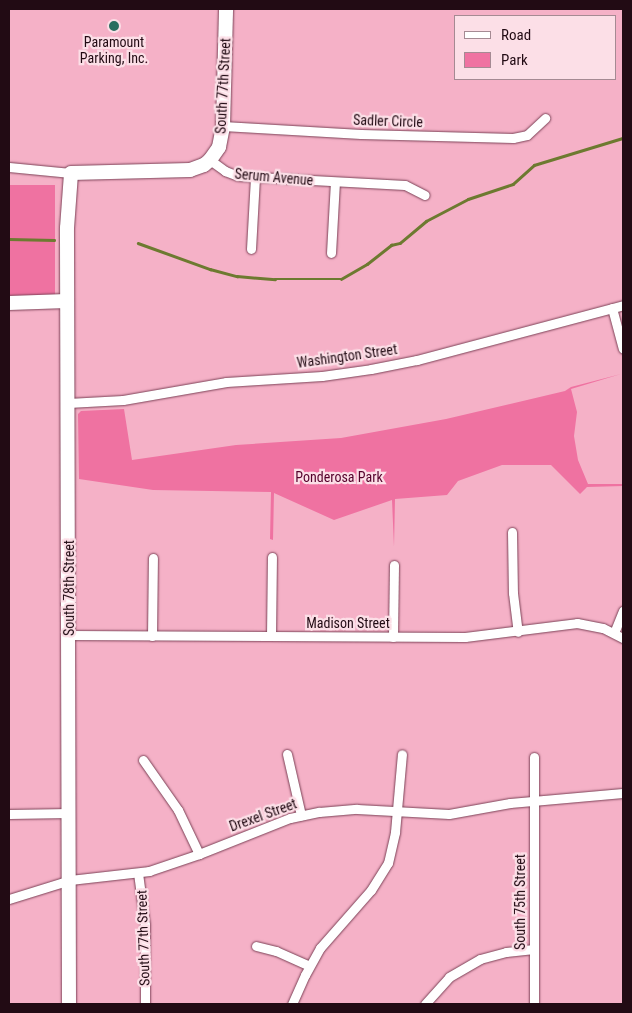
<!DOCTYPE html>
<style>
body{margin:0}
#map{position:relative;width:632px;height:1013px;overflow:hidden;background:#f5b1c7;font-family:"Roboto Condensed",sans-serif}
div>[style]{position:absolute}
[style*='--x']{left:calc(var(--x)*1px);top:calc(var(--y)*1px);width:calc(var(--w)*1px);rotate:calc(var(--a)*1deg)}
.green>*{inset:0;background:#ef72a1;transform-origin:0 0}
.stream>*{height:2.5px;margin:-1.25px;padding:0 1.25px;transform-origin:1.25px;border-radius:1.25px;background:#6d7a30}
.roads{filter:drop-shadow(0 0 1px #7c4257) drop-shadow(0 0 1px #7c4257)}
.street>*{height:9px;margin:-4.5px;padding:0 4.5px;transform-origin:4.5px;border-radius:4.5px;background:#fff}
.secondary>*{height:14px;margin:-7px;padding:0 7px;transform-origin:7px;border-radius:7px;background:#fff}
.dots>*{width:14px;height:14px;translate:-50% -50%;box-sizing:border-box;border:2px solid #fcdfe7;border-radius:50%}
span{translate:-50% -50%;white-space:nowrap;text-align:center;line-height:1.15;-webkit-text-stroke:4.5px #fcdfe7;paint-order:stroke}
.poi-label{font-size:14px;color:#220b14}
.street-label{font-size:14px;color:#220b14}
.park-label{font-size:14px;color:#54012b}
.frame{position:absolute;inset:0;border:10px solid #220b14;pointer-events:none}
.legend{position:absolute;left:454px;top:15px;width:162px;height:65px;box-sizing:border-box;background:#fcdfe7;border:1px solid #a58a93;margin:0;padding:6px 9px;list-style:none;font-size:15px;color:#220b14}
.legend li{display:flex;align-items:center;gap:10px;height:25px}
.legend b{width:25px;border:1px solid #a58a93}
</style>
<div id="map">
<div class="green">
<div style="left:9px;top:185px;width:46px;height:116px"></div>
<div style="clip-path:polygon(621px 374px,571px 389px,577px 412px,574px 436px,578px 460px,588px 484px,623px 484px,623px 486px,587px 487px,580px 494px,551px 465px,502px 465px,458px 481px,447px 495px,395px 499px,394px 547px,392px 500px,334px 520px,274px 493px,273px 540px,270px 539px,271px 492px,153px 490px,79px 479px,78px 414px,81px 411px,124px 409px,132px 460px,236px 445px,341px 438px,446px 419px,565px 391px,571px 387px)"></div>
</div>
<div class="stream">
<div style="--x:9;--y:239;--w:45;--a:1.3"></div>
<div style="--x:138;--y:243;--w:77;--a:19.9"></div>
<div style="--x:210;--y:269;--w:28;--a:15"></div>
<div style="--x:237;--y:276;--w:38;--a:5"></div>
<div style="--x:275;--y:279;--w:66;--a:0"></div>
<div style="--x:341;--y:279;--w:30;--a:-30"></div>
<div style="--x:367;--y:264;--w:31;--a:-38"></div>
<div style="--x:391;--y:245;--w:9;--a:-13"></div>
<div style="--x:400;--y:243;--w:34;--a:-40"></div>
<div style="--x:426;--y:221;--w:47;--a:-27.6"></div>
<div style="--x:468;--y:199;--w:47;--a:-18.4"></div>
<div style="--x:513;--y:184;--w:28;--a:-42"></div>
<div style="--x:534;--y:165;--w:93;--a:-16.9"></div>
</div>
<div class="roads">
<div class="street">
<div style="--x:223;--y:126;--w:138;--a:3.3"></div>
<div style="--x:361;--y:134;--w:152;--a:1.5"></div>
<div style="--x:513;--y:138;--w:14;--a:-12"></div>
<div style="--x:527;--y:135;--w:25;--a:-43"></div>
<div style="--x:210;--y:160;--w:19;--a:36"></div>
<div style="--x:225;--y:171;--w:14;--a:21"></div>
<div style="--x:238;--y:176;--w:167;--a:3.1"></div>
<div style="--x:405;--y:185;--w:22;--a:27"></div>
<div style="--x:9;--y:167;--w:62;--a:5.5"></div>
<div style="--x:251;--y:249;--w:72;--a:-86.8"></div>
<div style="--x:331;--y:253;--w:71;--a:-86.8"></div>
<div style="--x:612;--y:308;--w:42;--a:75"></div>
<div style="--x:68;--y:403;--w:55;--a:-3.1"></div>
<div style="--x:123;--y:400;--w:105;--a:-9.9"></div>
<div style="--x:226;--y:382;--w:96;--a:-3.6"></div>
<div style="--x:322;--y:376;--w:49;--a:-8.1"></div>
<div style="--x:371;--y:369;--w:47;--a:-11.1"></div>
<div style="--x:417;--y:360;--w:213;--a:-14.9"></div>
<div style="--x:512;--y:532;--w:61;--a:89.1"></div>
<div style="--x:513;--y:593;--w:39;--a:83"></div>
<div style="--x:614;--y:633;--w:24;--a:-68"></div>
<div style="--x:69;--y:635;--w:396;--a:0.3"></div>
<div style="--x:465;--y:637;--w:113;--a:-7.1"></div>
<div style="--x:577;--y:623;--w:26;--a:11"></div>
<div style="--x:603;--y:628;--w:22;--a:27"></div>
<div style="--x:152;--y:636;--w:78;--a:-89.3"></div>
<div style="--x:271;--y:636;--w:79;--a:-89.3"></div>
<div style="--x:393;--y:637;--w:72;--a:-89.2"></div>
<div style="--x:287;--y:754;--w:63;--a:77.1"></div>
<div style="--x:143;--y:760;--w:61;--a:55"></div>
<div style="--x:178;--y:810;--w:49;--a:64.5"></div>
<div style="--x:9;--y:814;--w:60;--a:-1"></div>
<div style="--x:138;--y:873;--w:52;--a:82.3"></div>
<div style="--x:145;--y:925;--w:79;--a:90"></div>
<div style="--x:9;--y:899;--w:64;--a:-17.3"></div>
<div style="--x:70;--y:880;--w:80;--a:-6.5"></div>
<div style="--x:149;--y:871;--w:53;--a:-18.8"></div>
<div style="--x:199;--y:854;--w:98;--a:-21.6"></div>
<div style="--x:290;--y:818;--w:30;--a:-12"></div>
<div style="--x:319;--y:812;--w:38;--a:-5"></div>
<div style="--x:357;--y:809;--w:92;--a:3.1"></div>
<div style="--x:449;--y:814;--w:62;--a:-10.2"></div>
<div style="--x:510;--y:803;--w:113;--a:-5.1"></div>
<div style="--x:256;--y:946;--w:21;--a:14"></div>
<div style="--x:276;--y:951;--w:36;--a:24"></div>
<div style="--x:292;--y:1004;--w:32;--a:-66"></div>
<div style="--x:305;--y:975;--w:31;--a:-61"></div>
<div style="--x:320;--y:948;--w:77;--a:-48.7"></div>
<div style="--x:371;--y:890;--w:32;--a:-58"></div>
<div style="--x:388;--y:863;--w:32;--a:-77"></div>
<div style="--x:395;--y:832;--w:78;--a:-84.9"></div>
<div style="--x:425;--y:1004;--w:36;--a:-48"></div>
<div style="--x:449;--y:977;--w:36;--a:-30"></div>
<div style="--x:480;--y:959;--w:27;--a:-15"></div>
<div style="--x:506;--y:952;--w:28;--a:-6"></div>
<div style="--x:534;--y:1004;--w:247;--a:-90"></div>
</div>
<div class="secondary">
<div style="--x:9;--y:303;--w:58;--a:-2"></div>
<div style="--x:69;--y:1004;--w:776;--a:-90.15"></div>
<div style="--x:67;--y:228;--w:55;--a:-85.8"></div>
<div style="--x:71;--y:173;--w:119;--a:-1.4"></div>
<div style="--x:190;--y:170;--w:15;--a:-20"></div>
<div style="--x:204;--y:165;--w:8;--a:-40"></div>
<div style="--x:210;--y:160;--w:16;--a:-55"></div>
<div style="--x:219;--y:147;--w:21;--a:-79"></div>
<div style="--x:223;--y:126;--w:117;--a:-88.5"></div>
</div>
</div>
<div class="dots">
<div style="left:114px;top:26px;background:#2a6e60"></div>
</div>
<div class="poi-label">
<span style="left:114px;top:50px">Paramount<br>Parking, Inc.</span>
</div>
<div class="street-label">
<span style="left:223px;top:86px;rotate:-87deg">South 77th Street</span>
<span style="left:388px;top:121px;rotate:2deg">Sadler Circle</span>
<span style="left:274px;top:177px;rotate:5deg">Serum Avenue</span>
<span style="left:347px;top:356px;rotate:-8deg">Washington Street</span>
<span style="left:69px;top:588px;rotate:-90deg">South 78th Street</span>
<span style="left:348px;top:623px">Madison Street</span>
<span style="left:263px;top:815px;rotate:-20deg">Drexel Street</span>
<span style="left:520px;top:902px;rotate:-90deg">South 75th Street</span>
<span style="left:143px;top:938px;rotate:-92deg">South 77th Street</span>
</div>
<div class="park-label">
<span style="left:339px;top:477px">Ponderosa Park</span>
</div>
<div class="frame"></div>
<ul class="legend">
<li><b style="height:6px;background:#fff"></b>Road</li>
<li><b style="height:14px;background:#ef72a1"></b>Park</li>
</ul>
</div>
